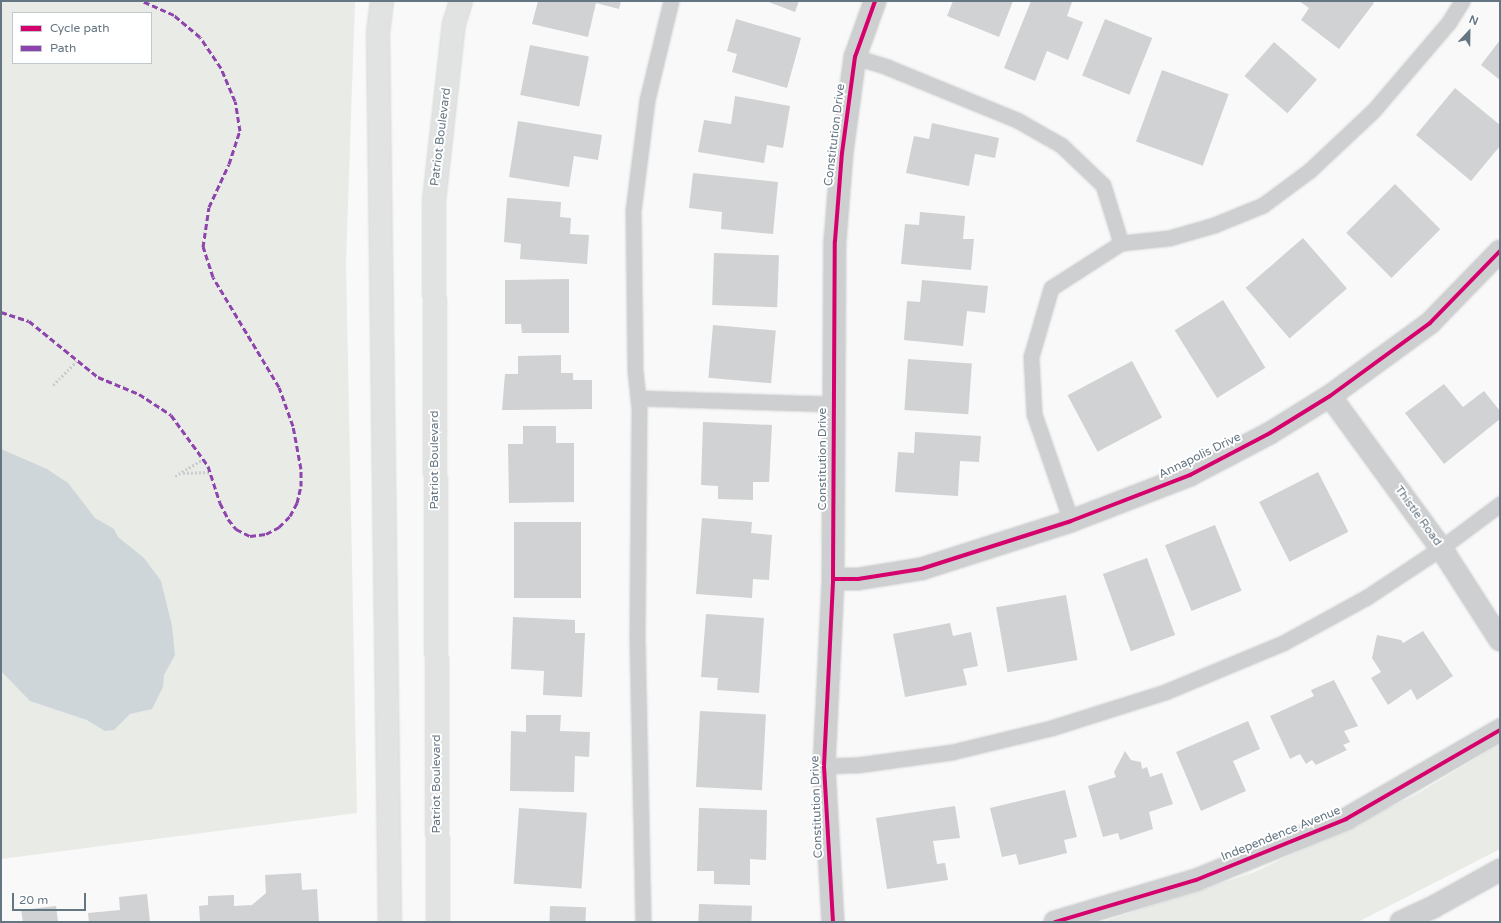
<!DOCTYPE html>
<style>
body{margin:0}
#map{position:relative;width:1501px;height:923px;overflow:hidden;background:#f9f9f9;font-family:"Varela Round",sans-serif}
div>[style]{position:absolute}
[style*='--x']{left:calc(var(--x)*1px);top:calc(var(--y)*1px);width:calc(var(--w)*1px);rotate:calc(var(--a)*1deg)}
.green>*{inset:0;background:#e8ebe6}
.water>*{inset:0;background:#ced6d9}
.building>*{inset:0;background:#d0d2d3;transform-origin:0 0}
.path>*{height:2.5px;margin-top:-1.25px;transform-origin:0;background:repeating-linear-gradient(90deg,#cbcccd 0 2px,transparent 0 4px)}
.roads{filter:drop-shadow(0 0 1px #d5d6d7) drop-shadow(0 0 1px #d5d6d7)}
.lane>*{height:15px;margin:-7.5px;padding:0 7.5px;transform-origin:7.5px;border-radius:7.5px;background:#cecfd0}
.street>*{height:22px;margin:-11px;padding:0 11px;transform-origin:11px;border-radius:11px;background:#cecfd0}
.secondary>*{height:22px;margin:-11px;padding:0 11px;transform-origin:11px;border-radius:11px;background:#e1e2e2}
.quiet>*{height:3px;margin-top:-1.5px;transform-origin:0;background:repeating-linear-gradient(90deg,#8e44ad 0 6px,transparent 0 9px)}
.cycleway>*{height:4px;margin:-2px;padding:0 2px;transform-origin:2px;border-radius:2px;background:#d6006c}
span{translate:-50% -50%;white-space:nowrap;text-align:center;line-height:1.15;-webkit-text-stroke:4px #fff;paint-order:stroke}
.street-label{font-size:12px;color:#657683}
.frame{position:absolute;inset:0;border:2px solid #657683;pointer-events:none}
.legend{position:absolute;left:12px;top:12px;width:140px;height:52px;box-sizing:border-box;background:#fff;border:1px solid #c1c8cd;margin:0;padding:5px 7px;list-style:none;font-size:12px;color:#657683}
.legend li{display:flex;align-items:center;gap:8px;height:20px}
.legend b{width:20px;border:1px solid #c1c8cd}
.north{position:absolute;left:1449px;top:12px;width:40px;height:40px;-webkit-text-stroke:3px #fff;paint-order:stroke;rotate:22deg;font-size:11px;font-weight:700;line-height:16px;text-align:center;color:#657683}
.north::after{content:'';display:block;margin:auto;width:14px;height:18px;background:#657683;clip-path:polygon(50% 0,100% 100%,50% 72%,0 100%)}
.scale{position:absolute;left:12px;top:893px;width:74px;height:18px;box-sizing:border-box;border:2px solid #657683;border-top:0;padding-left:5px;font-size:12px;line-height:14px;white-space:nowrap;color:#657683;-webkit-text-stroke:3px #fff;paint-order:stroke}
</style>
<div id="map">
<div class="green">
<div style="clip-path:polygon(evenodd,1px 1px,355px 1px,346px 262px,357px 813px,1px 859px,1px 1px,13px 13px,151px 13px,151px 63px,13px 63px,13px 13px)"></div>
<div style="clip-path:polygon(1500px 744px,1500px 849px,1358px 922px,1102px 922px,1255px 872px,1417px 794px)"></div>
</div>
<div class="water">
<div style="clip-path:polygon(1px 449px,47px 469px,68px 483px,95px 518px,114px 529px,118px 537px,144px 558px,161px 581px,172px 626px,175px 655px,164px 675px,163px 687px,152px 709px,130px 714px,114px 730px,105px 731px,87px 720px,30px 701px,1px 671px)"></div>
</div>
<div class="building">
<div style="clip-path:polygon(538px 1px,621px 1px,619px 9px,596px 3px,588px 37px,532px 24px)"></div>
<div style="clip-path:polygon(766px 1px,799px 1px,795px 12px)"></div>
<div style="clip-path:polygon(953px 1px,1013px 1px,999px 37px,947px 16px)"></div>
<div style="clip-path:polygon(1031px 1px,1072px 2px,1067px 16px,1083px 22px,1068px 60px,1047px 51px,1035px 81px,1004px 68px)"></div>
<div style="clip-path:polygon(1299px 1px,1371px 1px,1374px 3px,1339px 49px,1301px 20px,1309px 8px)"></div>
<div style="clip-path:polygon(736px 19px,801px 38px,787px 88px,732px 72px,737px 54px,727px 51px)"></div>
<div style="left:1105px;top:19px;width:51px;height:61px;rotate:22deg"></div>
<div style="clip-path:polygon(1500px 40px,1500px 80px,1481px 65px)"></div>
<div style="left:1274px;top:42px;width:57px;height:45px;rotate:41deg"></div>
<div style="left:530px;top:45px;width:60px;height:51px;rotate:11deg"></div>
<div style="left:1162px;top:70px;width:71px;height:76px;rotate:20deg"></div>
<div style="clip-path:polygon(1455px 88px,1500px 125px,1500px 146px,1471px 181px,1416px 135px)"></div>
<div style="clip-path:polygon(735px 96px,790px 106px,783px 148px,767px 145px,764px 163px,698px 152px,704px 120px,731px 124px)"></div>
<div style="clip-path:polygon(518px 121px,602px 135px,598px 160px,574px 156px,569px 187px,509px 177px)"></div>
<div style="clip-path:polygon(932px 123px,999px 138px,995px 158px,975px 154px,969px 186px,906px 173px,914px 136px,929px 139px)"></div>
<div style="clip-path:polygon(693px 173px,778px 182px,773px 234px,721px 229px,722px 212px,689px 208px)"></div>
<div style="left:1395px;top:184px;width:64px;height:69px;rotate:45deg"></div>
<div style="clip-path:polygon(507px 198px,561px 202px,560px 217px,571px 218px,570px 234px,589px 235px,587px 264px,520px 259px,521px 244px,504px 242px)"></div>
<div style="clip-path:polygon(920px 212px,965px 216px,963px 239px,974px 239px,971px 270px,901px 264px,905px 224px,919px 225px)"></div>
<div style="left:1303px;top:238px;width:67px;height:76px;rotate:49deg"></div>
<div style="left:714px;top:253px;width:65px;height:52px;rotate:2deg"></div>
<div style="clip-path:polygon(569px 279px,569px 333px,522px 333px,521px 324px,505px 324px,505px 280px)"></div>
<div style="clip-path:polygon(922px 280px,988px 286px,985px 313px,967px 311px,963px 346px,904px 340px,907px 301px,920px 302px)"></div>
<div style="left:1223px;top:300px;width:80px;height:57px;rotate:58deg"></div>
<div style="left:713px;top:325px;width:63px;height:53px;rotate:5deg"></div>
<div style="clip-path:polygon(561px 355px,561px 373px,573px 373px,573px 380px,592px 380px,592px 409px,502px 410px,505px 374px,518px 374px,518px 356px)"></div>
<div style="left:908px;top:359px;width:64px;height:51px;rotate:4deg"></div>
<div style="left:1132px;top:361px;width:64px;height:73px;rotate:62deg"></div>
<div style="clip-path:polygon(1444px 384px,1463px 407px,1484px 391px,1500px 411px,1500px 419px,1444px 464px,1405px 413px)"></div>
<div style="clip-path:polygon(703px 422px,772px 425px,769px 482px,753px 482px,753px 500px,718px 499px,718px 486px,701px 485px)"></div>
<div style="clip-path:polygon(523px 426px,556px 426px,556px 443px,574px 443px,574px 502px,509px 503px,508px 444px,523px 444px)"></div>
<div style="clip-path:polygon(915px 432px,981px 436px,979px 462px,960px 461px,958px 496px,895px 492px,898px 452px,914px 453px)"></div>
<div style="left:1318px;top:472px;width:67px;height:66px;rotate:63deg"></div>
<div style="clip-path:polygon(702px 518px,752px 522px,751px 533px,772px 535px,769px 580px,753px 579px,752px 598px,696px 594px)"></div>
<div style="left:514px;top:522px;width:67px;height:76px"></div>
<div style="left:1215px;top:525px;width:71px;height:54px;rotate:68deg"></div>
<div style="left:1147px;top:558px;width:82px;height:47px;rotate:70deg"></div>
<div style="left:1066px;top:595px;width:66px;height:71px;rotate:80deg"></div>
<div style="clip-path:polygon(706px 614px,764px 618px,759px 693px,717px 690px,718px 678px,701px 677px)"></div>
<div style="clip-path:polygon(513px 617px,575px 620px,575px 633px,585px 633px,582px 697px,543px 695px,544px 671px,511px 669px)"></div>
<div style="clip-path:polygon(950px 623px,953px 636px,971px 632px,978px 666px,963px 669px,967px 685px,905px 697px,893px 634px)"></div>
<div style="clip-path:polygon(1423px 631px,1453px 676px,1417px 700px,1411px 689px,1388px 705px,1371px 678px,1381px 672px,1372px 658px,1377px 635px,1401px 640px,1403px 643px)"></div>
<div style="clip-path:polygon(1334px 680px,1358px 726px,1344px 731px,1350px 742px,1343px 745px,1347px 750px,1316px 765px,1312px 760px,1306px 764px,1300px 754px,1290px 759px,1270px 716px,1314px 696px,1311px 690px)"></div>
<div style="left:700px;top:711px;width:66px;height:76px;rotate:3deg"></div>
<div style="clip-path:polygon(526px 715px,561px 715px,560px 731px,590px 732px,589px 757px,575px 756px,574px 792px,510px 791px,511px 731px,526px 732px)"></div>
<div style="clip-path:polygon(1248px 721px,1260px 749px,1233px 761px,1246px 791px,1201px 811px,1176px 752px)"></div>
<div style="clip-path:polygon(1125px 751px,1131px 760px,1141px 762px,1142px 769px,1147px 767px,1150px 777px,1162px 773px,1173px 804px,1149px 812px,1153px 829px,1120px 840px,1118px 833px,1103px 837px,1088px 786px,1116px 777px,1114px 772px)"></div>
<div style="clip-path:polygon(1065px 790px,1077px 837px,1064px 840px,1067px 853px,1019px 865px,1016px 854px,1002px 857px,990px 808px)"></div>
<div style="clip-path:polygon(955px 806px,960px 838px,933px 841px,937px 864px,945px 863px,948px 880px,887px 889px,876px 818px)"></div>
<div style="left:519px;top:808px;width:68px;height:76px;rotate:4deg"></div>
<div style="clip-path:polygon(699px 808px,767px 810px,766px 860px,750px 859px,750px 885px,714px 884px,714px 871px,697px 871px)"></div>
<div style="clip-path:polygon(301px 873px,302px 890px,317px 889px,319px 922px,200px 922px,199px 906px,208px 905px,208px 896px,234px 895px,234px 906px,252px 905px,266px 893px,265px 875px)"></div>
<div style="clip-path:polygon(147px 894px,150px 922px,89px 922px,88px 913px,120px 910px,119px 897px)"></div>
<div style="left:699px;top:904px;width:53px;height:18px;rotate:2deg"></div>
<div style="clip-path:polygon(56px 906px,58px 922px,23px 922px,21px 910px)"></div>
<div style="left:550px;top:906px;width:36px;height:16px;rotate:2deg"></div>
</div>
<div class="path">
<div style="--x:53;--y:385;--w:35;--a:-45"></div>
<div style="--x:183;--y:473;--w:27;--a:-2"></div>
<div style="--x:175;--y:476;--w:33;--a:-31"></div>
</div>
<div class="roads">
<div class="lane">
<div style="--x:855;--y:57;--w:34;--a:17"></div>
<div style="--x:887;--y:67;--w:140;--a:22.2"></div>
<div style="--x:1017;--y:120;--w:51;--a:29.6"></div>
<div style="--x:1061;--y:145;--w:58;--a:43.6"></div>
<div style="--x:1103;--y:185;--w:61;--a:72.8"></div>
<div style="--x:1121;--y:243;--w:83;--a:147.3"></div>
<div style="--x:1051;--y:288;--w:72;--a:106.2"></div>
<div style="--x:1031;--y:357;--w:57;--a:87"></div>
<div style="--x:1034;--y:414;--w:113;--a:70.9"></div>
<div style="--x:1121;--y:243;--w:48;--a:-5.9"></div>
<div style="--x:1169;--y:238;--w:47;--a:-16.1"></div>
<div style="--x:1214;--y:225;--w:53;--a:-22.2"></div>
<div style="--x:1263;--y:205;--w:57;--a:-36.5"></div>
<div style="--x:1309;--y:171;--w:88;--a:-43.2"></div>
<div style="--x:1373;--y:111;--w:117;--a:-49.5"></div>
<div style="--x:1449;--y:22;--w:25;--a:-58"></div>
<div style="--x:638;--y:398;--w:195;--a:1.8"></div>
<div style="--x:824;--y:766;--w:33;--a:-2"></div>
<div style="--x:857;--y:765;--w:96;--a:-7.8"></div>
<div style="--x:952;--y:752;--w:102;--a:-13.6"></div>
<div style="--x:1051;--y:728;--w:120;--a:-17.5"></div>
<div style="--x:1165;--y:692;--w:128;--a:-22.6"></div>
<div style="--x:1283;--y:643;--w:96;--a:-28.7"></div>
<div style="--x:1367;--y:597;--w:89;--a:-33.5"></div>
<div style="--x:1441;--y:548;--w:74;--a:-36.7"></div>
<div style="--x:643;--y:922;--w:285;--a:-91.2"></div>
<div style="--x:637;--y:637;--w:229;--a:-89.5"></div>
<div style="--x:639;--y:408;--w:38;--a:-96"></div>
<div style="--x:635;--y:370;--w:159;--a:-90.7"></div>
<div style="--x:633;--y:211;--w:112;--a:-82.8"></div>
<div style="--x:647;--y:100;--w:102;--a:-76.4"></div>
</div>
<div class="street">
<div style="--x:1330;--y:396;--w:188;--a:53.9"></div>
<div style="--x:1441;--y:548;--w:109;--a:57.3"></div>
<div style="--x:833;--y:579;--w:25;--a:0"></div>
<div style="--x:858;--y:579;--w:64;--a:-9"></div>
<div style="--x:921;--y:569;--w:157;--a:-17.7"></div>
<div style="--x:1071;--y:521;--w:128;--a:-21.1"></div>
<div style="--x:1190;--y:475;--w:90;--a:-27.7"></div>
<div style="--x:1270;--y:433;--w:70;--a:-31.7"></div>
<div style="--x:1330;--y:396;--w:124;--a:-36.1"></div>
<div style="--x:1430;--y:323;--w:100;--a:-45.8"></div>
<div style="--x:833;--y:922;--w:156;--a:-93.3"></div>
<div style="--x:824;--y:766;--w:187;--a:-87.2"></div>
<div style="--x:833;--y:579;--w:338;--a:-89.7"></div>
<div style="--x:835;--y:241;--w:88;--a:-85.5"></div>
<div style="--x:842;--y:153;--w:97;--a:-82.3"></div>
<div style="--x:855;--y:57;--w:59;--a:-70.3"></div>
<div style="--x:1055;--y:922;--w:147;--a:-16.6"></div>
<div style="--x:1196;--y:880;--w:162;--a:-22.1"></div>
<div style="--x:1346;--y:819;--w:178;--a:-30"></div>
<div style="--x:1401;--y:922;--w:38;--a:-25"></div>
<div style="--x:1435;--y:906;--w:74;--a:-29"></div>
</div>
<div class="secondary">
<div style="--x:382;--y:1;--w:33;--a:97"></div>
<div style="--x:378;--y:34;--w:888;--a:89.23"></div>
<div style="--x:438;--y:922;--w:721;--a:-90.32"></div>
<div style="--x:434;--y:201;--w:178;--a:-83.6"></div>
<div style="--x:454;--y:24;--w:24;--a:-73"></div>
</div>
</div>
<div class="quiet">
<div style="--x:1;--y:312;--w:29;--a:18"></div>
<div style="--x:29;--y:321;--w:89;--a:39.1"></div>
<div style="--x:98;--y:377;--w:44;--a:22.5"></div>
<div style="--x:139;--y:394;--w:38;--a:33"></div>
<div style="--x:171;--y:415;--w:63;--a:54"></div>
<div style="--x:208;--y:466;--w:39;--a:72"></div>
<div style="--x:220;--y:503;--w:18;--a:63"></div>
<div style="--x:228;--y:519;--w:13;--a:51"></div>
<div style="--x:236;--y:529;--w:16;--a:27"></div>
<div style="--x:250;--y:536;--w:16;--a:-7"></div>
<div style="--x:266;--y:534;--w:15;--a:-28"></div>
<div style="--x:279;--y:527;--w:16;--a:-45"></div>
<div style="--x:290;--y:516;--w:15;--a:-62"></div>
<div style="--x:297;--y:503;--w:17;--a:-77"></div>
<div style="--x:301;--y:486;--w:17;--a:-90"></div>
<div style="--x:301;--y:469;--w:44;--a:-100.5"></div>
<div style="--x:293;--y:426;--w:41;--a:-109.7"></div>
<div style="--x:279;--y:387;--w:128;--a:-121"></div>
<div style="--x:213;--y:277;--w:32;--a:-108"></div>
<div style="--x:203;--y:247;--w:40;--a:-81.5"></div>
<div style="--x:209;--y:207;--w:47;--a:-65.1"></div>
<div style="--x:229;--y:164;--w:35;--a:-72"></div>
<div style="--x:240;--y:131;--w:30;--a:-99"></div>
<div style="--x:235;--y:101;--w:36;--a:-113"></div>
<div style="--x:221;--y:68;--w:37;--a:-124"></div>
<div style="--x:200;--y:37;--w:34;--a:-140"></div>
<div style="--x:174;--y:15;--w:35;--a:-156"></div>
</div>
<div class="cycleway">
<div style="--x:833;--y:579;--w:25;--a:0"></div>
<div style="--x:858;--y:579;--w:64;--a:-9"></div>
<div style="--x:921;--y:569;--w:157;--a:-17.7"></div>
<div style="--x:1071;--y:521;--w:128;--a:-21.1"></div>
<div style="--x:1190;--y:475;--w:90;--a:-27.7"></div>
<div style="--x:1270;--y:433;--w:70;--a:-31.7"></div>
<div style="--x:1330;--y:396;--w:124;--a:-36.1"></div>
<div style="--x:1430;--y:323;--w:100;--a:-45.8"></div>
<div style="--x:833;--y:922;--w:156;--a:-93.3"></div>
<div style="--x:824;--y:766;--w:187;--a:-87.2"></div>
<div style="--x:833;--y:579;--w:338;--a:-89.7"></div>
<div style="--x:835;--y:241;--w:88;--a:-85.5"></div>
<div style="--x:842;--y:153;--w:97;--a:-82.3"></div>
<div style="--x:855;--y:57;--w:59;--a:-70.3"></div>
<div style="--x:1055;--y:922;--w:147;--a:-16.6"></div>
<div style="--x:1196;--y:880;--w:162;--a:-22.1"></div>
<div style="--x:1346;--y:819;--w:178;--a:-30"></div>
</div>
<div class="street-label">
<span style="left:835px;top:135px;rotate:-83deg">Constitution Drive</span>
<span style="left:441px;top:137px;rotate:-83deg">Patriot Boulevard</span>
<span style="left:1200px;top:456px;rotate:-26deg">Annapolis Drive</span>
<span style="left:823px;top:459px;rotate:-90deg">Constitution Drive</span>
<span style="left:435px;top:460px;rotate:-90deg">Patriot Boulevard</span>
<span style="left:1418px;top:516px;rotate:54deg">Thistle Road</span>
<span style="left:437px;top:784px;rotate:-90deg">Patriot Boulevard</span>
<span style="left:817px;top:807px;rotate:-92deg">Constitution Drive</span>
<span style="left:1281px;top:834px;rotate:-22deg">Independence Avenue</span>
</div>
<div class="frame"></div>
<ul class="legend">
<li><b style="height:5px;background:#d6006c"></b>Cycle path</li>
<li><b style="height:5px;background:#8e44ad"></b>Path</li>
</ul>
<div class="north">N</div>
<div class="scale">20 m</div>
</div>
